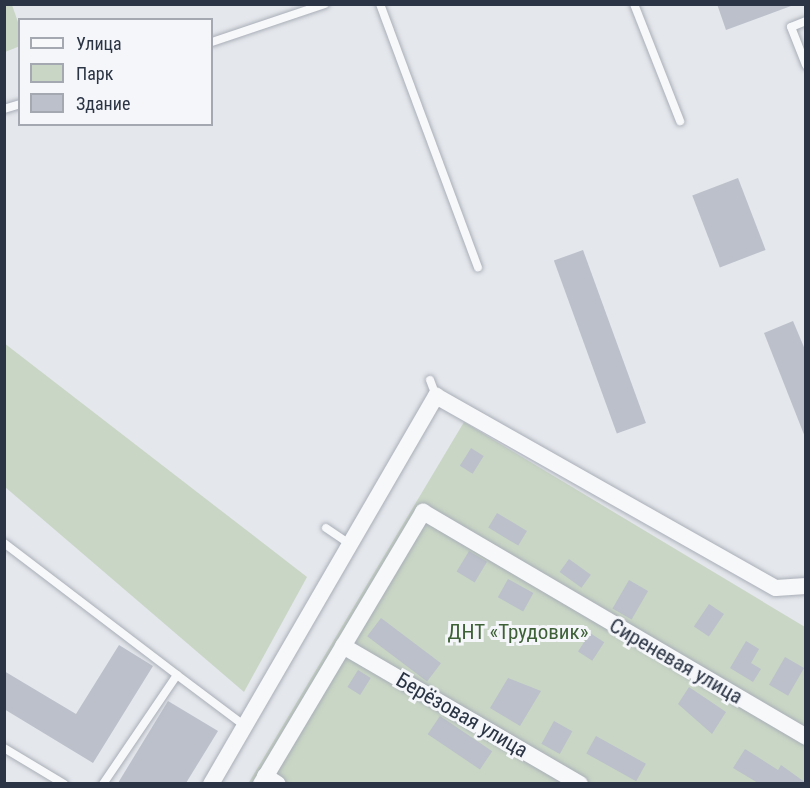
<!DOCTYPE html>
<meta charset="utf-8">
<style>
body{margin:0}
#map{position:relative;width:810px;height:788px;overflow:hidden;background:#e4e7ec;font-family:"Roboto Condensed",sans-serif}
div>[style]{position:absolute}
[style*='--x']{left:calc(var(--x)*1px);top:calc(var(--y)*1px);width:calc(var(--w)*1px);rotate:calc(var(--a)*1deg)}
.green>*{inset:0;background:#c9d6c5}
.building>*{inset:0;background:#bbc0ca;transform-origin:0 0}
.roads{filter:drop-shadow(0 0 2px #a9aeb7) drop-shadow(0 0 2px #a9aeb7)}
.service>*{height:8px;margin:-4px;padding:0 4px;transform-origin:4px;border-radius:4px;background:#f7f8fa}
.minor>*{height:16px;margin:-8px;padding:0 8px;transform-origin:8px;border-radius:8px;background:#f7f8fa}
span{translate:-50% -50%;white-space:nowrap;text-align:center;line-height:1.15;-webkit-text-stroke:6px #f4f6f9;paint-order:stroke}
.park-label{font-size:21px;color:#3f6138}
.street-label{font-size:21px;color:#2b3445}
.frame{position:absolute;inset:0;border:6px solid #2b3445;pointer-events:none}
.legend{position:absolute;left:18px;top:18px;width:195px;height:108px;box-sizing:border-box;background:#f4f6f9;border:2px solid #a4a8b1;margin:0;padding:8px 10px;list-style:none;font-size:18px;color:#2b3445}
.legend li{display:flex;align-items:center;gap:12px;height:30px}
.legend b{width:30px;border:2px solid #a4a8b1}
</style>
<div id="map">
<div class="green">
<div style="clip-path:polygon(5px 4px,12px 5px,19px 25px,20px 46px,5px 52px)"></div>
<div style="clip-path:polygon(4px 343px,307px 577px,244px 692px,5px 487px)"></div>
<div style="clip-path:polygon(464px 422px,805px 627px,805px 783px,248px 784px)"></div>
</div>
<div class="building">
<div style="clip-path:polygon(717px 4px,791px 4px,791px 6px,726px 30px)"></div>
<div style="left:738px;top:178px;width:77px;height:49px;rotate:69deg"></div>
<div style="left:583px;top:250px;width:184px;height:31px;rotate:70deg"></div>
<div style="clip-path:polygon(793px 321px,806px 352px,805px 437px,764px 333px)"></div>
<div style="left:471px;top:448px;width:15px;height:21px;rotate:32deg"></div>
<div style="left:497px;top:513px;width:35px;height:17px;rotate:31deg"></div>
<div style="left:469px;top:551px;width:21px;height:24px;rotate:31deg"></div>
<div style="left:569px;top:559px;width:27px;height:16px;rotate:36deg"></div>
<div style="left:508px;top:579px;width:29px;height:21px;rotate:29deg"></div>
<div style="left:629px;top:580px;width:22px;height:33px;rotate:30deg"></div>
<div style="left:709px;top:604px;width:18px;height:27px;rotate:34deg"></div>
<div style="left:381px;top:618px;width:75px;height:23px;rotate:37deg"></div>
<div style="left:590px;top:633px;width:17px;height:22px;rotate:33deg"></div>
<div style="clip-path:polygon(746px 641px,759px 649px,751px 663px,761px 669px,753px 682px,730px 668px)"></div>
<div style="clip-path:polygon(119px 645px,153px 666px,93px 763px,4px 709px,4px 671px,76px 714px)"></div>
<div style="left:785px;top:657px;width:22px;height:32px;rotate:30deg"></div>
<div style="left:358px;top:670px;width:15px;height:20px;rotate:32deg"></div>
<div style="clip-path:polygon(508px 678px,541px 691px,520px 726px,490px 708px)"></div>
<div style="clip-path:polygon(689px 687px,726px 712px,712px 734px,678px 704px)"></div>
<div style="clip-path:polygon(168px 701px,218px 731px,186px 783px,118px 783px)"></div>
<div style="left:440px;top:716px;width:63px;height:22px;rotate:34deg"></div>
<div style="left:554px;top:721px;width:21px;height:26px;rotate:29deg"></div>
<div style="left:596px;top:736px;width:57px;height:20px;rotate:29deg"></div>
<div style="clip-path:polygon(745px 749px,778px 770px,781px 765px,806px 783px,758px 783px,733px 768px)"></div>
</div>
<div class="roads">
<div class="service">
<div style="--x:380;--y:4;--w:281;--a:69.6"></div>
<div style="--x:634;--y:4;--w:126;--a:68.5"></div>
<div style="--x:806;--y:21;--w:16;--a:158"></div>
<div style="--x:791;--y:27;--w:41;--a:68.5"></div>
<div style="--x:212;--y:42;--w:119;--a:-18.6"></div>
<div style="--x:4;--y:109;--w:17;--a:-17"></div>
<div style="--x:430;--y:380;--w:17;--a:69"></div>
<div style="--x:326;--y:528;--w:29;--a:34"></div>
<div style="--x:4;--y:543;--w:218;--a:37.3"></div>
<div style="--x:177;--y:675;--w:132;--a:124.2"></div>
<div style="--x:177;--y:675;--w:85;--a:36.9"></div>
<div style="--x:4;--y:748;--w:70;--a:31"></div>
</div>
<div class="minor">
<div style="--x:343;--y:646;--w:274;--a:30.2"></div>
<div style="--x:265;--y:776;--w:15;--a:32"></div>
<div style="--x:211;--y:784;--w:449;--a:-59.9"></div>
<div style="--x:436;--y:396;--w:390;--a:29.5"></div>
<div style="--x:776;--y:588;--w:30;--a:-4"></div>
<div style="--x:261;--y:784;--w:317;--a:-59.2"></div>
<div style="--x:423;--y:512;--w:444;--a:30.4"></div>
</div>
</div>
<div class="park-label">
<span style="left:518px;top:632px">ДНТ «Трудовик»</span>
</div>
<div class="street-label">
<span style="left:676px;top:661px;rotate:30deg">Сиреневая улица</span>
<span style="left:462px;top:715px;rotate:30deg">Берёзовая улица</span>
</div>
<div class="frame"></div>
<ul class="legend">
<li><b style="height:8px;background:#f7f8fa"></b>Улица</li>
<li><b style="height:16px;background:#c9d6c5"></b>Парк</li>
<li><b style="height:16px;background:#bbc0ca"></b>Здание</li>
</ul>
</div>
